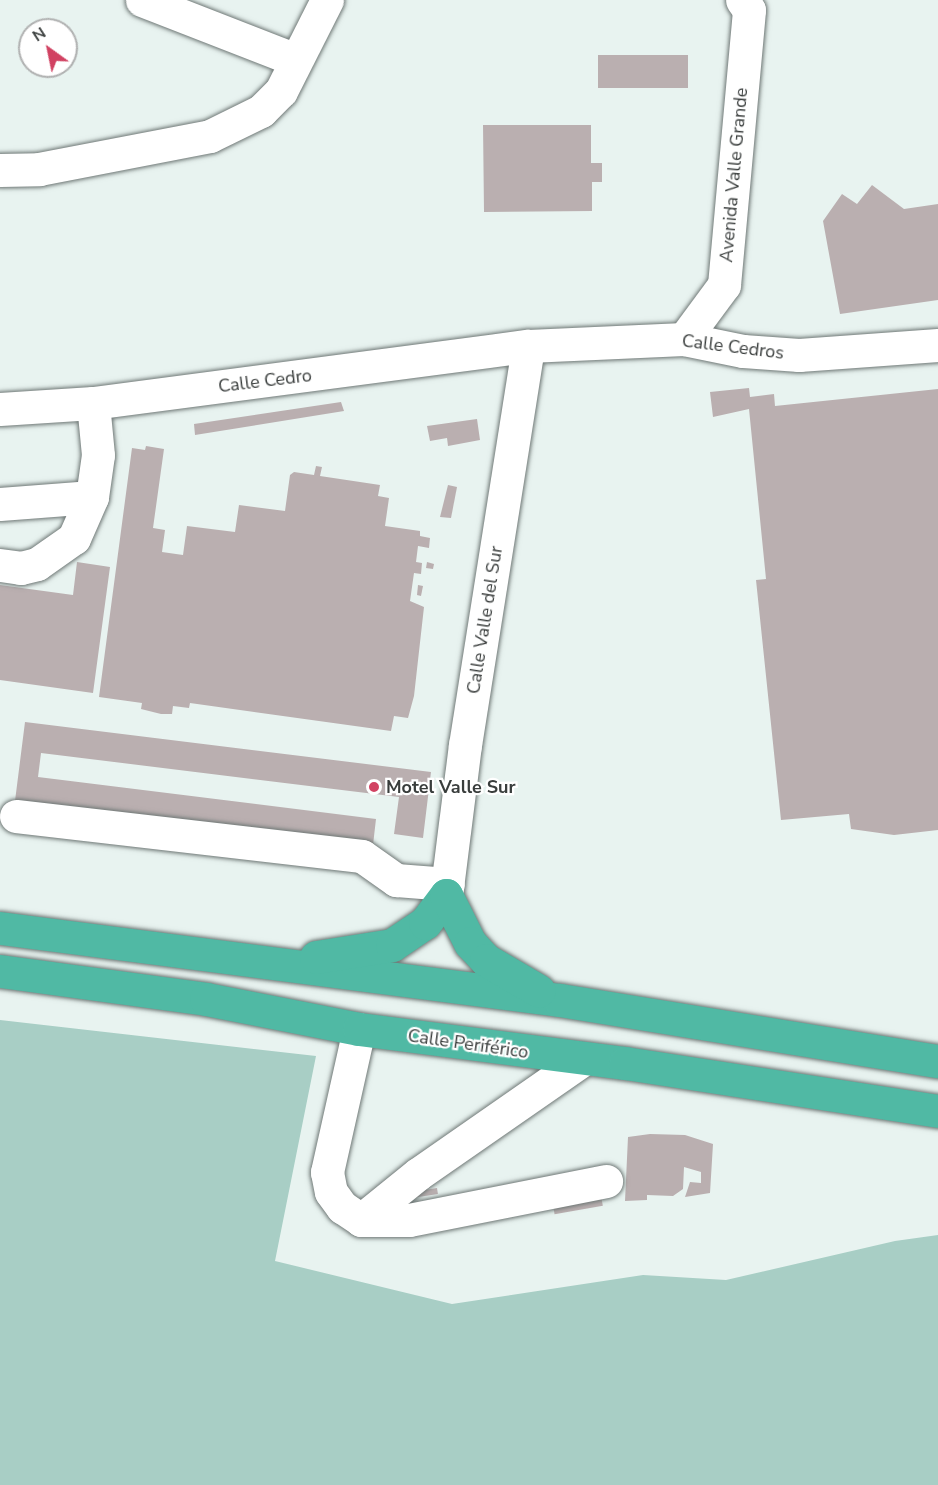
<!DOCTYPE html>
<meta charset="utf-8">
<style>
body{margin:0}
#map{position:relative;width:938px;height:1485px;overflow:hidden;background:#e8f3f0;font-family:"Nunito Sans",sans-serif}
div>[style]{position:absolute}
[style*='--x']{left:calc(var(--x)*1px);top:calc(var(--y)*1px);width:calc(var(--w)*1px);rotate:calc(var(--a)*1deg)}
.green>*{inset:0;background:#a8cec5}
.building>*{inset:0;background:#baafb0;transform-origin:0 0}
.roads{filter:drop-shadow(0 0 2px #6f7876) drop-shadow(0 0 2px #6f7876)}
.minor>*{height:33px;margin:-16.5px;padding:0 16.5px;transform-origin:16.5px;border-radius:16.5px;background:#fff}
.highway>*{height:33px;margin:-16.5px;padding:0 16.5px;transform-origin:16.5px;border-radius:16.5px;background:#50b9a4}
.dots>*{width:16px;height:16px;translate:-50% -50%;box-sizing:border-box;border:3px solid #fff;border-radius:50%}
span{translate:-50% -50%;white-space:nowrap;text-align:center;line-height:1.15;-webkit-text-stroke:4.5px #fff;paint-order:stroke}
.street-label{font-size:18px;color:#393d3c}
.poi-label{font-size:18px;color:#393d3c;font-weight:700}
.left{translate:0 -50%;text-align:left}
.north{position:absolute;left:18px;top:18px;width:60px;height:60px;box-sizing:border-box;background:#fff;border:2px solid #b0b1b1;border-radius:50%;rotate:327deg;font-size:16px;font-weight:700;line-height:24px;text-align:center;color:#393d3c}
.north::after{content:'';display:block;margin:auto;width:21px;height:27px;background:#d14262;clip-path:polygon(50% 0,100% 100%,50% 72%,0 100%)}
</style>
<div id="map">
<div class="green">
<div style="clip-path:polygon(0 1020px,316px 1056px,275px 1261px,452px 1304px,643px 1275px,726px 1280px,895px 1241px,938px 1235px,938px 1485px,0 1485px)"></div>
</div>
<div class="building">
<div style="left:688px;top:55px;width:33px;height:90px;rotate:90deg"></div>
<div style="clip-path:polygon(483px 125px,591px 125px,591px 163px,602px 163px,602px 182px,592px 182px,592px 211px,484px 212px)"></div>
<div style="clip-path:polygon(872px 185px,904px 209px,938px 204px,938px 300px,840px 314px,823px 221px,842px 194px,857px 204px)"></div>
<div style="clip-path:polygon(749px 388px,750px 397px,774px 394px,775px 406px,938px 389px,938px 830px,894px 835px,851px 829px,849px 814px,781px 820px,756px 580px,766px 579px,749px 409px,713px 417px,710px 392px)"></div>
<div style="clip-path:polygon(341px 402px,344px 411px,195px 435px,194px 424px)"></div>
<div style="clip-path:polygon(477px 419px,480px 440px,448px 446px,447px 438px,430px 441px,427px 426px)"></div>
<div style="clip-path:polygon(146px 446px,164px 449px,153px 528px,165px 530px,162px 552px,183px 555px,187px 526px,235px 532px,239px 505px,285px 511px,290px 475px,294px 472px,314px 475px,316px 466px,322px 467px,320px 476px,380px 485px,378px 496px,389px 498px,385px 526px,420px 531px,420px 536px,430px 538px,429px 548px,418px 546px,416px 562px,422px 563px,421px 574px,414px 573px,410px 601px,424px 607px,414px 696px,408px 718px,394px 716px,391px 731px,190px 703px,189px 708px,173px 706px,172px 714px,161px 714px,141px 709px,142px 703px,99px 697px,132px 448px,145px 450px)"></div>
<div style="clip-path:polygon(448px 485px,457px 487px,451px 518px,440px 517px)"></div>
<div style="clip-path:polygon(77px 562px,110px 567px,93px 693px,0 680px,0 585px,73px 595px)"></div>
<div style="clip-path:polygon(427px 562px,434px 564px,433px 569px,426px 568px)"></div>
<div style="clip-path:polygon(418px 585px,423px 586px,421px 596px,417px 595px)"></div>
<div style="clip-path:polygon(25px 722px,431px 772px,423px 838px,394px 834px,399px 797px,41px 753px,38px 777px,376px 819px,373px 845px,15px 801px)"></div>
<div style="clip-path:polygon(650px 1134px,685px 1135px,713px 1144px,710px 1193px,685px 1197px,690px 1182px,701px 1183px,701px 1172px,684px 1167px,683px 1189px,673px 1196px,647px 1195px,647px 1200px,625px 1201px,628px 1137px)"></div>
<div style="left:599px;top:1184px;width:22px;height:49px;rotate:80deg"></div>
<div style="left:437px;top:1188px;width:6px;height:25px;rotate:81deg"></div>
</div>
<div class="roads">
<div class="minor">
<div style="--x:142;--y:0;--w:165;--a:21.3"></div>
<div style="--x:0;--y:170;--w:39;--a:-1"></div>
<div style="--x:39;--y:169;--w:174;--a:-10.9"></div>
<div style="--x:210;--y:136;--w:57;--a:-26.1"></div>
<div style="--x:261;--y:111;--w:28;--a:-45"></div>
<div style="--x:281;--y:91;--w:102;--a:-63.2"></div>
<div style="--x:684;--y:339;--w:67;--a:-53.5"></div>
<div style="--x:724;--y:285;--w:276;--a:-84.8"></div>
<div style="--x:749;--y:10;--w:12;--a:-125"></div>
<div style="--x:0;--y:409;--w:93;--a:-3.7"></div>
<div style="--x:93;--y:403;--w:439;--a:-7.5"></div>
<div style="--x:528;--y:346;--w:156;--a:-2.6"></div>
<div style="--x:684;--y:339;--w:60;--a:11.5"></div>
<div style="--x:743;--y:351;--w:56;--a:4.1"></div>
<div style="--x:799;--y:355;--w:139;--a:-4.1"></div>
<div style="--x:0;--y:504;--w:92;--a:-4.4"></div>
<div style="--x:0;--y:565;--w:21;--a:8"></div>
<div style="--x:21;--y:568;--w:16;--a:-14"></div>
<div style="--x:37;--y:564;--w:45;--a:-35.1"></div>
<div style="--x:74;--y:538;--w:45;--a:-66.3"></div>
<div style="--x:92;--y:497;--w:42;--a:-81.9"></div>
<div style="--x:98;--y:455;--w:52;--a:-95.5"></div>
<div style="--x:16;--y:816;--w:348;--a:6.6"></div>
<div style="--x:362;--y:856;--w:42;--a:35.2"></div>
<div style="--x:396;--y:880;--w:52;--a:4.4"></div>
<div style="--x:446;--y:895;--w:151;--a:-82.8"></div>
<div style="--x:465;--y:745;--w:404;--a:-81"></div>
<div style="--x:359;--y:1029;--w:147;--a:102.6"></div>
<div style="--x:327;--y:1172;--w:20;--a:79"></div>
<div style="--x:331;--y:1192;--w:19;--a:54"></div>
<div style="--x:342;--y:1207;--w:23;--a:34"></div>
<div style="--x:361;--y:1220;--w:48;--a:0"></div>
<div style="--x:409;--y:1220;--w:201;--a:-11.2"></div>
<div style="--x:361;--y:1220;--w:73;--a:-38.9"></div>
<div style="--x:418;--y:1174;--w:200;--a:-34.8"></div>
</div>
<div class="highway">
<div style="--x:0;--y:928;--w:565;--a:7.33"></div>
<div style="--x:560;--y:1000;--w:383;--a:9.2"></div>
<div style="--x:316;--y:957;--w:77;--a:-9"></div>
<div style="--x:392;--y:945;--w:40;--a:-34"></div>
<div style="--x:425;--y:923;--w:35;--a:-53"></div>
<div style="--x:446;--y:895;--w:54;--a:63.4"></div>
<div style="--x:470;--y:943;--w:23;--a:47"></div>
<div style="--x:486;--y:960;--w:61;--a:30.3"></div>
<div style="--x:0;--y:971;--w:208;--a:7.7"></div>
<div style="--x:206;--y:999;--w:156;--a:11.1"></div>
<div style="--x:359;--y:1029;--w:268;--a:7.3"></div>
<div style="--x:625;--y:1063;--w:317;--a:8.7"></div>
</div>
</div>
<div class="dots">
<div style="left:374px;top:787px;background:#d14262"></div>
</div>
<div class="street-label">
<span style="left:734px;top:175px;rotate:-85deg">Avenida Valle Grande</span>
<span style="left:733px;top:347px;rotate:7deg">Calle Cedros</span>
<span style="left:265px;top:381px;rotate:-7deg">Calle Cedro</span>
<span style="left:485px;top:620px;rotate:-81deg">Calle Valle del Sur</span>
<span style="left:468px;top:1044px;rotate:8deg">Calle Periférico</span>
</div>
<div class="poi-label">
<span class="left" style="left:386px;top:787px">Motel Valle Sur</span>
</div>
<div class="north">N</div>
</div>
